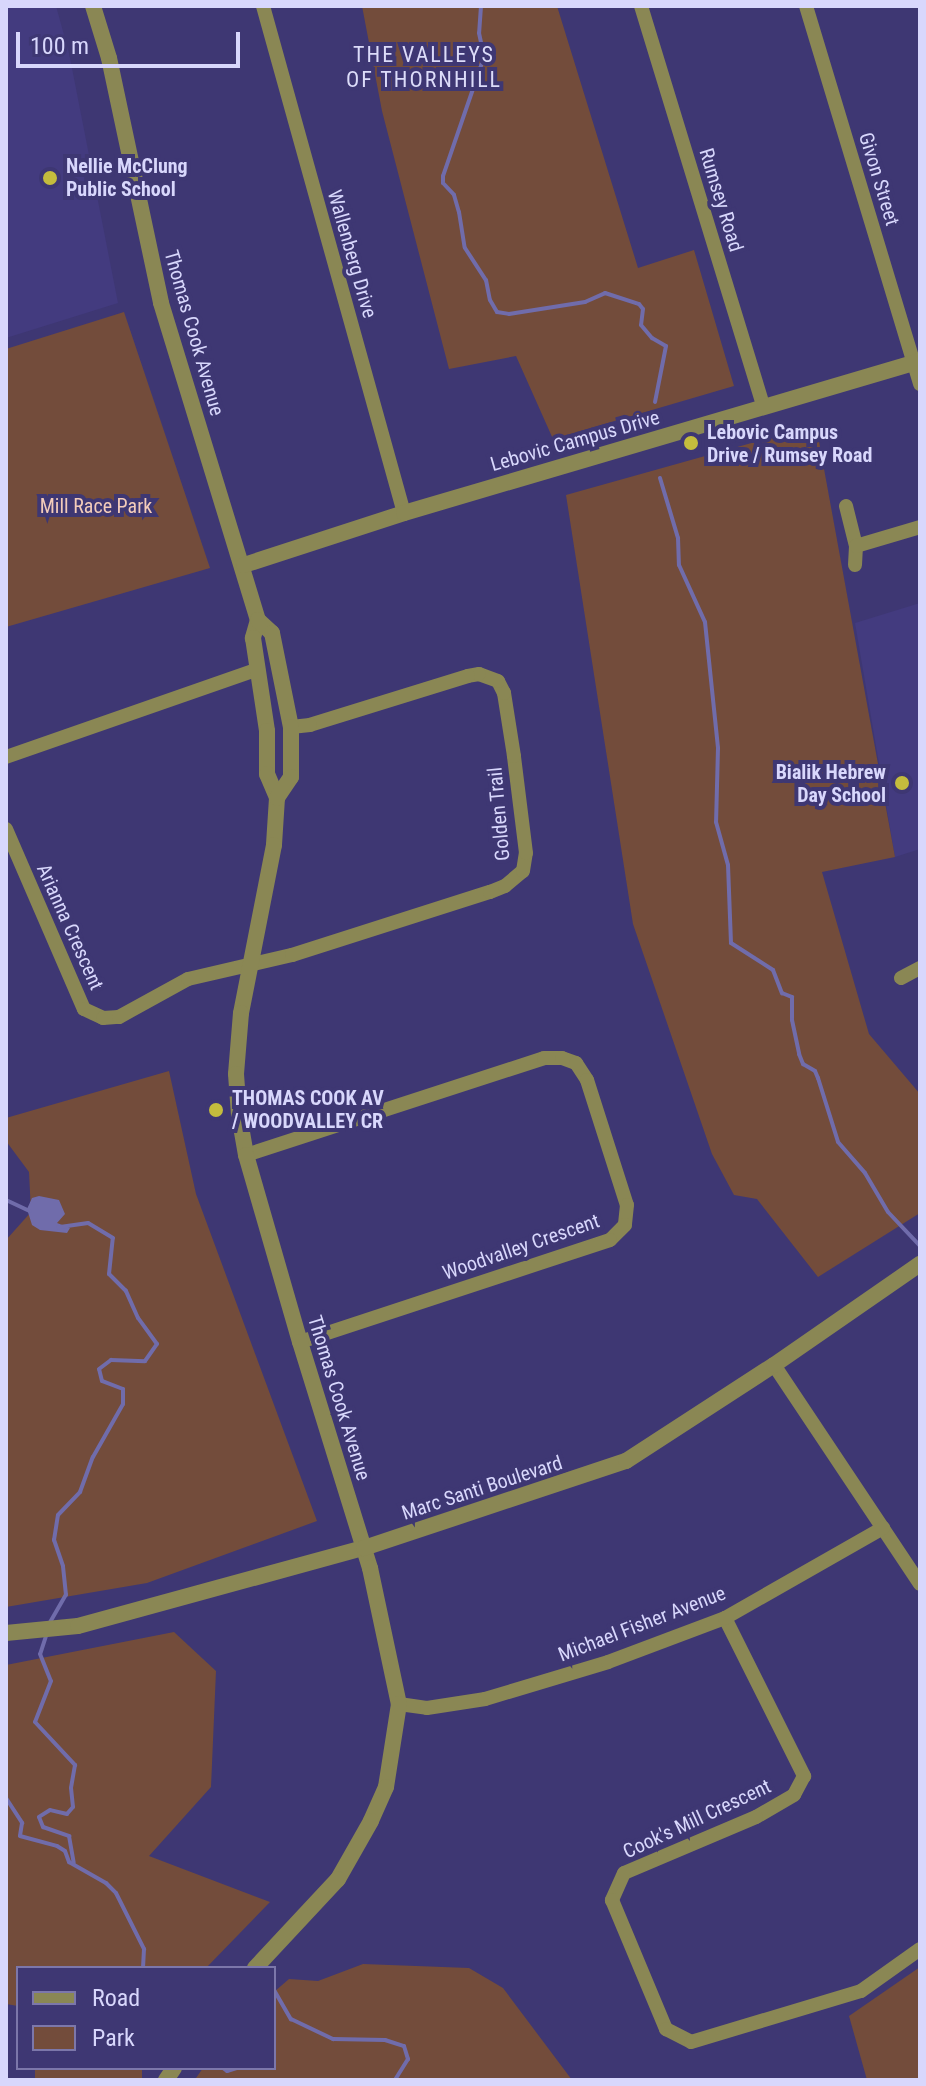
<!DOCTYPE html>
<style>
body{margin:0}
#map{position:relative;width:926px;height:2086px;overflow:hidden;background:#3e3773;font-family:"Roboto Condensed",sans-serif}
div>[style]{position:absolute}
[style*='--x']{left:calc(var(--x)*1px);top:calc(var(--y)*1px);width:calc(var(--w)*1px);rotate:calc(var(--a)*1deg)}
.built>*{inset:0;background:#433b7f}
.green>*{inset:0;background:#734c3b;transform-origin:0 0}
.water>*{inset:0;background:#706cab}
.stream>*{height:4px;margin:-2px;padding:0 2px;transform-origin:2px;border-radius:2px;background:#706cab}
.minor>*{height:14px;margin:-7px;padding:0 7px;transform-origin:7px;border-radius:7px;background:#8a8754}
.tertiary>*{height:16px;margin:-8px;padding:0 8px;transform-origin:8px;border-radius:8px;background:#8a8754}
.dots>*{width:22px;height:22px;translate:-50% -50%;box-sizing:border-box;border:4px solid #3e3773;border-radius:50%}
span{translate:-50% -50%;white-space:nowrap;text-align:center;line-height:1.15;-webkit-text-stroke:8px #3e3773;paint-order:stroke}
.poi-label{font-size:20px;color:#d8d7fc;font-weight:700}
.left{translate:0 -50%;text-align:left}
.right{translate:-100% -50%;text-align:right}
.street-label{font-size:20px;color:#d8d7fc}
.park-label{font-size:20px;color:#f3ccba}
.neighbourhood-label{font-size:22px;color:#dcdcf9;letter-spacing:2px}
.frame{position:absolute;inset:0;border:8px solid #d8d7fc;pointer-events:none}
.legend{position:absolute;left:16px;top:1966px;width:260px;height:104px;box-sizing:border-box;background:#3e3773;border:2px solid #7c77aa;margin:0;padding:10px 14px;list-style:none;font-size:24px;color:#d8d7fc}
.legend li{display:flex;align-items:center;gap:16px;height:40px}
.legend b{width:40px;border:2px solid #7c77aa}
.scale{position:absolute;left:16px;top:32px;width:224px;height:36px;box-sizing:border-box;border:4px solid #d8d7fc;border-top:0;padding-left:10px;font-size:24px;line-height:28px;white-space:nowrap;color:#d8d7fc;-webkit-text-stroke:6px #3e3773;paint-order:stroke}
</style>
<div id="map">
<div class="built">
<div style="clip-path:polygon(6px 6px,56px 6px,69px 53px,118px 303px,6px 338px)"></div>
<div style="clip-path:polygon(920px 603px,920px 849px,895px 857px,855px 623px)"></div>
</div>
<div class="green">
<div style="clip-path:polygon(362px 6px,557px 6px,638px 268px,694px 250px,734px 386px,553px 439px,516px 356px,449px 369px,382px 111px)"></div>
<div style="clip-path:polygon(124px 312px,210px 568px,6px 627px,6px 349px)"></div>
<div style="clip-path:polygon(816px 425px,895px 857px,822px 872px,869px 1034px,920px 1094px,920px 1213px,818px 1277px,757px 1199px,734px 1195px,712px 1154px,633px 924px,566px 495px)"></div>
<div style="clip-path:polygon(169px 1071px,196px 1194px,317px 1521px,147px 1583px,6px 1607px,6px 1240px,31px 1212px,29px 1172px,6px 1141px,6px 1118px)"></div>
<div style="clip-path:polygon(174px 1632px,216px 1671px,211px 1787px,149px 1856px,270px 1902px,206px 1968px,18px 1968px,18px 2006px,6px 2004px,6px 1665px)"></div>
<div style="clip-path:polygon(363px 1964px,469px 1968px,503px 1988px,572px 2080px,196px 2078px,203px 2068px,274px 2068px,274px 1992px,289px 1979px,318px 1981px)"></div>
<div style="clip-path:polygon(920px 1967px,920px 2080px,867px 2080px,849px 2016px)"></div>
<div style="left:35px;top:2068px;width:107px;height:12px"></div>
</div>
<div class="water">
<div style="clip-path:polygon(39px 1196px,59px 1200px,65px 1214px,57px 1223px,70px 1228px,67px 1233px,40px 1230px,32px 1225px,27px 1209px,32px 1198px)"></div>
</div>
<div class="stream">
<div style="--x:481;--y:6;--w:27;--a:94"></div>
<div style="--x:479;--y:33;--w:25;--a:78"></div>
<div style="--x:484;--y:57;--w:126;--a:109"></div>
<div style="--x:443;--y:176;--w:7;--a:90"></div>
<div style="--x:443;--y:183;--w:16;--a:47"></div>
<div style="--x:454;--y:195;--w:18;--a:74"></div>
<div style="--x:459;--y:212;--w:36;--a:81"></div>
<div style="--x:465;--y:248;--w:38;--a:57"></div>
<div style="--x:486;--y:280;--w:20;--a:79"></div>
<div style="--x:490;--y:300;--w:14;--a:60"></div>
<div style="--x:497;--y:312;--w:12;--a:9"></div>
<div style="--x:509;--y:314;--w:77;--a:-9"></div>
<div style="--x:585;--y:302;--w:22;--a:-24"></div>
<div style="--x:605;--y:293;--w:36;--a:18"></div>
<div style="--x:639;--y:304;--w:6;--a:51"></div>
<div style="--x:643;--y:309;--w:16;--a:97"></div>
<div style="--x:641;--y:325;--w:17;--a:50"></div>
<div style="--x:652;--y:338;--w:16;--a:30"></div>
<div style="--x:666;--y:346;--w:57;--a:101.1"></div>
<div style="--x:660;--y:478;--w:63;--a:73.3"></div>
<div style="--x:678;--y:538;--w:27;--a:88"></div>
<div style="--x:679;--y:565;--w:63;--a:65.5"></div>
<div style="--x:705;--y:622;--w:127;--a:84.1"></div>
<div style="--x:718;--y:748;--w:74;--a:91.5"></div>
<div style="--x:716;--y:822;--w:45;--a:74.4"></div>
<div style="--x:728;--y:865;--w:78;--a:87.8"></div>
<div style="--x:731;--y:943;--w:50;--a:32.7"></div>
<div style="--x:773;--y:970;--w:25;--a:69"></div>
<div style="--x:782;--y:993;--w:11;--a:22"></div>
<div style="--x:792;--y:997;--w:23;--a:90"></div>
<div style="--x:792;--y:1020;--w:35;--a:78"></div>
<div style="--x:799;--y:1054;--w:11;--a:68"></div>
<div style="--x:803;--y:1064;--w:14;--a:30"></div>
<div style="--x:815;--y:1071;--w:8;--a:67"></div>
<div style="--x:818;--y:1078;--w:67;--a:72.6"></div>
<div style="--x:838;--y:1142;--w:41;--a:48.9"></div>
<div style="--x:865;--y:1173;--w:45;--a:59.5"></div>
<div style="--x:888;--y:1212;--w:47;--a:46.7"></div>
<div style="--x:6;--y:1200;--w:26;--a:25"></div>
<div style="--x:49;--y:1624;--w:34;--a:-60"></div>
<div style="--x:66;--y:1595;--w:29;--a:-96"></div>
<div style="--x:63;--y:1566;--w:28;--a:-109"></div>
<div style="--x:54;--y:1540;--w:25;--a:-81"></div>
<div style="--x:58;--y:1515;--w:32;--a:-46"></div>
<div style="--x:80;--y:1492;--w:37;--a:-70"></div>
<div style="--x:93;--y:1457;--w:61;--a:-60.5"></div>
<div style="--x:123;--y:1404;--w:15;--a:-90"></div>
<div style="--x:123;--y:1389;--w:22;--a:-159"></div>
<div style="--x:102;--y:1381;--w:12;--a:-104"></div>
<div style="--x:99;--y:1369;--w:15;--a:-37"></div>
<div style="--x:111;--y:1360;--w:34;--a:2"></div>
<div style="--x:145;--y:1361;--w:21;--a:-55"></div>
<div style="--x:157;--y:1344;--w:32;--a:-126"></div>
<div style="--x:138;--y:1318;--w:30;--a:-114"></div>
<div style="--x:126;--y:1291;--w:24;--a:-135"></div>
<div style="--x:109;--y:1274;--w:36;--a:-84"></div>
<div style="--x:113;--y:1238;--w:29;--a:-149"></div>
<div style="--x:88;--y:1223;--w:30;--a:172"></div>
<div style="--x:47;--y:1633;--w:22;--a:108"></div>
<div style="--x:40;--y:1654;--w:29;--a:68"></div>
<div style="--x:51;--y:1681;--w:44;--a:111.3"></div>
<div style="--x:35;--y:1722;--w:59;--a:47.1"></div>
<div style="--x:75;--y:1765;--w:23;--a:100"></div>
<div style="--x:71;--y:1788;--w:19;--a:84"></div>
<div style="--x:73;--y:1807;--w:9;--a:131"></div>
<div style="--x:67;--y:1814;--w:17;--a:-167"></div>
<div style="--x:50;--y:1810;--w:13;--a:148"></div>
<div style="--x:39;--y:1817;--w:11;--a:68"></div>
<div style="--x:43;--y:1827;--w:28;--a:19"></div>
<div style="--x:69;--y:1836;--w:27;--a:80"></div>
<div style="--x:6;--y:1798;--w:30;--a:57"></div>
<div style="--x:22;--y:1823;--w:13;--a:99"></div>
<div style="--x:20;--y:1836;--w:38;--a:15"></div>
<div style="--x:57;--y:1846;--w:9;--a:32"></div>
<div style="--x:65;--y:1851;--w:12;--a:70"></div>
<div style="--x:69;--y:1862;--w:43;--a:29.6"></div>
<div style="--x:106;--y:1883;--w:14;--a:45"></div>
<div style="--x:116;--y:1893;--w:63;--a:63.4"></div>
<div style="--x:144;--y:1949;--w:19;--a:93"></div>
<div style="--x:274;--y:1990;--w:34;--a:60"></div>
<div style="--x:291;--y:2019;--w:47;--a:25.5"></div>
<div style="--x:333;--y:2039;--w:52;--a:1.1"></div>
<div style="--x:385;--y:2040;--w:20;--a:18"></div>
<div style="--x:404;--y:2046;--w:14;--a:73"></div>
<div style="--x:408;--y:2059;--w:25;--a:122"></div>
<div style="--x:223;--y:2068;--w:5;--a:37"></div>
<div style="--x:227;--y:2071;--w:10;--a:-17"></div>
</div>
<div class="minor">
<div style="--x:263;--y:6;--w:526;--a:74.46"></div>
<div style="--x:641;--y:6;--w:418;--a:73"></div>
<div style="--x:806;--y:6;--w:395;--a:73.2"></div>
<div style="--x:846;--y:506;--w:41;--a:76"></div>
<div style="--x:856;--y:546;--w:19;--a:93"></div>
<div style="--x:856;--y:546;--w:67;--a:-16.5"></div>
<div style="--x:6;--y:757;--w:267;--a:-19.2"></div>
<div style="--x:6;--y:829;--w:196;--a:66.6"></div>
<div style="--x:84;--y:1009;--w:21;--a:25"></div>
<div style="--x:103;--y:1018;--w:16;--a:-4"></div>
<div style="--x:119;--y:1017;--w:79;--a:-28.8"></div>
<div style="--x:188;--y:979;--w:107;--a:-13"></div>
<div style="--x:292;--y:955;--w:208;--a:-17.7"></div>
<div style="--x:490;--y:892;--w:16;--a:-22"></div>
<div style="--x:505;--y:886;--w:23;--a:-40"></div>
<div style="--x:523;--y:871;--w:18;--a:-81"></div>
<div style="--x:526;--y:853;--w:98;--a:-97.1"></div>
<div style="--x:514;--y:756;--w:64;--a:-99"></div>
<div style="--x:504;--y:693;--w:13;--a:-117"></div>
<div style="--x:498;--y:681;--w:20;--a:-160"></div>
<div style="--x:479;--y:674;--w:11;--a:170"></div>
<div style="--x:468;--y:676;--w:165;--a:162.8"></div>
<div style="--x:310;--y:725;--w:19;--a:174"></div>
<div style="--x:901;--y:978;--w:21;--a:-28"></div>
<div style="--x:246;--y:1155;--w:313;--a:-18"></div>
<div style="--x:544;--y:1058;--w:18;--a:0"></div>
<div style="--x:562;--y:1058;--w:15;--a:20"></div>
<div style="--x:576;--y:1063;--w:20;--a:57"></div>
<div style="--x:587;--y:1080;--w:131;--a:72.3"></div>
<div style="--x:627;--y:1205;--w:20;--a:96"></div>
<div style="--x:625;--y:1225;--w:21;--a:135"></div>
<div style="--x:610;--y:1240;--w:326;--a:161.8"></div>
<div style="--x:774;--y:1365;--w:263;--a:56.3"></div>
<div style="--x:725;--y:1618;--w:177;--a:63.4"></div>
<div style="--x:804;--y:1776;--w:21;--a:118"></div>
<div style="--x:794;--y:1795;--w:44;--a:149.9"></div>
<div style="--x:756;--y:1817;--w:143;--a:157"></div>
<div style="--x:624;--y:1873;--w:30;--a:114"></div>
<div style="--x:612;--y:1900;--w:140;--a:67.3"></div>
<div style="--x:666;--y:2029;--w:28;--a:27"></div>
<div style="--x:691;--y:2042;--w:177;--a:-16.7"></div>
<div style="--x:861;--y:1991;--w:72;--a:-35.4"></div>
<div style="--x:399;--y:1704;--w:28;--a:8"></div>
<div style="--x:427;--y:1708;--w:59;--a:-8.8"></div>
<div style="--x:485;--y:1699;--w:128;--a:-16.7"></div>
<div style="--x:608;--y:1662;--w:125;--a:-20.6"></div>
<div style="--x:725;--y:1618;--w:182;--a:-29.7"></div>
</div>
<div class="tertiary">
<div style="--x:93;--y:6;--w:54;--a:72.9"></div>
<div style="--x:109;--y:58;--w:250;--a:78"></div>
<div style="--x:161;--y:303;--w:332;--a:73"></div>
<div style="--x:258;--y:620;--w:19;--a:106"></div>
<div style="--x:253;--y:638;--w:94;--a:81.4"></div>
<div style="--x:267;--y:731;--w:43;--a:90"></div>
<div style="--x:267;--y:774;--w:26;--a:67"></div>
<div style="--x:277;--y:798;--w:47;--a:93.7"></div>
<div style="--x:274;--y:845;--w:171;--a:101.1"></div>
<div style="--x:241;--y:1013;--w:61;--a:94.7"></div>
<div style="--x:236;--y:1074;--w:41;--a:85.8"></div>
<div style="--x:239;--y:1115;--w:41;--a:80.1"></div>
<div style="--x:246;--y:1155;--w:195;--a:73.9"></div>
<div style="--x:300;--y:1342;--w:237;--a:72.8"></div>
<div style="--x:370;--y:1568;--w:139;--a:78"></div>
<div style="--x:399;--y:1704;--w:84;--a:98.9"></div>
<div style="--x:386;--y:1787;--w:37;--a:114"></div>
<div style="--x:371;--y:1821;--w:67;--a:119.6"></div>
<div style="--x:338;--y:1879;--w:122;--a:133"></div>
<div style="--x:244;--y:565;--w:168;--a:-18"></div>
<div style="--x:404;--y:513;--w:538;--a:-16.41"></div>
<div style="--x:258;--y:620;--w:19;--a:43"></div>
<div style="--x:272;--y:633;--w:96;--a:78.6"></div>
<div style="--x:291;--y:727;--w:50;--a:90"></div>
<div style="--x:291;--y:777;--w:25;--a:124"></div>
<div style="--x:6;--y:1633;--w:72;--a:-5.6"></div>
<div style="--x:78;--y:1626;--w:296;--a:-15.3"></div>
<div style="--x:364;--y:1548;--w:276;--a:-18.4"></div>
<div style="--x:626;--y:1461;--w:176;--a:-33"></div>
<div style="--x:774;--y:1365;--w:178;--a:-34.7"></div>
<div style="--x:166;--y:2080;--w:14;--a:-56"></div>
</div>
<div class="dots">
<div style="left:50px;top:178px;background:#c4bc3d"></div>
<div style="left:691px;top:443px;background:#c4bc3d"></div>
<div style="left:902px;top:783px;background:#c4bc3d"></div>
<div style="left:216px;top:1110px;background:#c4bc3d"></div>
</div>
<div class="poi-label">
<span class="left" style="left:66px;top:178px">Nellie McClung<br>Public School</span>
<span class="left" style="left:707px;top:444px">Lebovic Campus<br>Drive / Rumsey Road</span>
<span class="right" style="left:886px;top:784px">Bialik Hebrew<br>Day School</span>
<span class="left" style="left:232px;top:1110px">THOMAS COOK AV<br>/ WOODVALLEY CR</span>
</div>
<div class="street-label">
<span style="left:879px;top:179px;rotate:73deg">Givon Street</span>
<span style="left:721px;top:200px;rotate:73deg">Rumsey Road</span>
<span style="left:352px;top:254px;rotate:74deg">Wallenberg Drive</span>
<span style="left:194px;top:333px;rotate:74deg">Thomas Cook Avenue</span>
<span style="left:575px;top:441px;rotate:-16deg">Lebovic Campus Drive</span>
<span style="left:499px;top:814px;rotate:-95deg">Golden Trail</span>
<span style="left:70px;top:927px;rotate:66deg">Arianna Crescent</span>
<span style="left:521px;top:1247px;rotate:-19deg">Woodvalley Crescent</span>
<span style="left:339px;top:1398px;rotate:73deg">Thomas Cook Avenue</span>
<span style="left:482px;top:1488px;rotate:-18deg">Marc Santi Boulevard</span>
<span style="left:642px;top:1624px;rotate:-21deg">Michael Fisher Avenue</span>
<span style="left:697px;top:1819px;rotate:-25deg">Cook's Mill Crescent</span>
</div>
<div class="park-label">
<span style="left:96px;top:506px">Mill Race Park</span>
</div>
<div class="neighbourhood-label">
<span style="left:424px;top:67px">THE VALLEYS<br>OF THORNHILL</span>
</div>
<div class="frame"></div>
<ul class="legend">
<li><b style="height:10px;background:#8a8754"></b>Road</li>
<li><b style="height:22px;background:#734c3b"></b>Park</li>
</ul>
<div class="scale">100 m</div>
</div>
